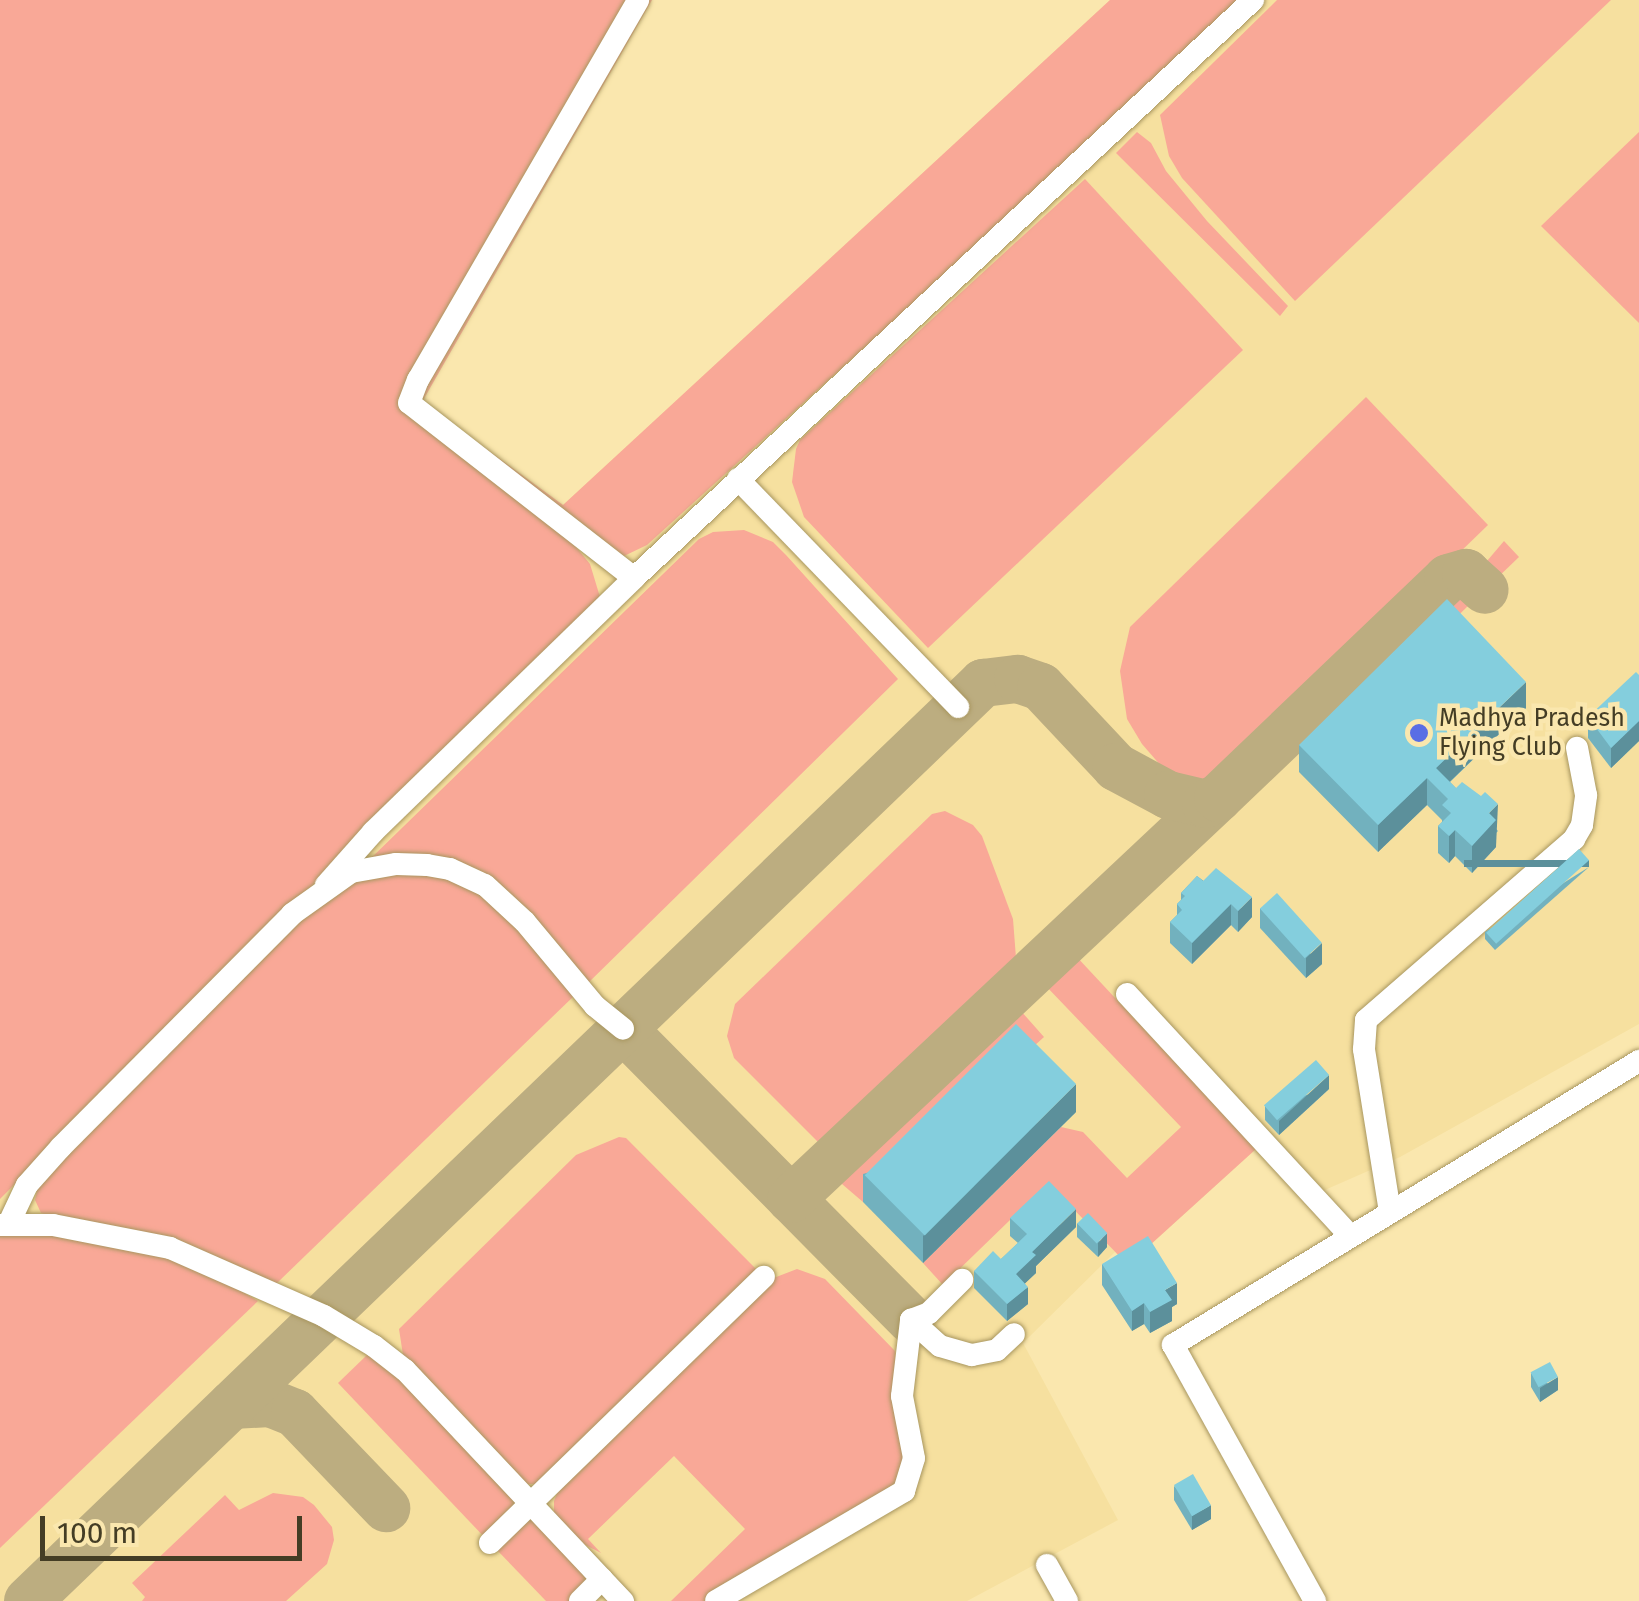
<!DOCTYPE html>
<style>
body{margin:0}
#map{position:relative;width:1639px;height:1601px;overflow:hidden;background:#fae7ae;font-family:"Fira Sans",sans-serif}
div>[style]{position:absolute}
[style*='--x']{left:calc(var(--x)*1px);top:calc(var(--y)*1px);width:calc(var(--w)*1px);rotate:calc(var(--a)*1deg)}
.built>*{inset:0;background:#f6e09f}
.green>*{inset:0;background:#f9a897}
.taxiway>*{height:48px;margin:-24px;padding:0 24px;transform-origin:24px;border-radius:24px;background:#bcad80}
.roads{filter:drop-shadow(0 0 2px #a8965f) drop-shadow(0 0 2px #a8965f)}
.minor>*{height:22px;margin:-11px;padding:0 11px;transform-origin:11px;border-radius:11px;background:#fff}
.wall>*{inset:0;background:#72b1be}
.shaded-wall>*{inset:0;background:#5c909b;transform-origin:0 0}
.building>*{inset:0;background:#84cedd;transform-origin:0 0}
.dots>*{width:28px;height:28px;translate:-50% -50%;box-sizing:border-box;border:5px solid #fae7ae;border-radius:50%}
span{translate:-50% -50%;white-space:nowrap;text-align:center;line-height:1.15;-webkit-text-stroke:9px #fae7ae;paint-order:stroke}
.poi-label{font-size:25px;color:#443d25}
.left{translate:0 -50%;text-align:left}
.scale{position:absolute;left:40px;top:1516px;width:262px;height:45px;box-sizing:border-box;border:5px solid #443d25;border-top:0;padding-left:12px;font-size:30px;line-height:35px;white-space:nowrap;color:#443d25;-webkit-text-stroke:8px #fae7ae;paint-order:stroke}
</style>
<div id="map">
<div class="built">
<div style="clip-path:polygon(0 0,652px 0,422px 402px,563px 505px,1110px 0,1639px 0,1639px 1024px,1400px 1157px,1302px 1200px,1256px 1149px,1128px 1265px,1115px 1252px,1023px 1343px,1118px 1520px,967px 1601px,0 1601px)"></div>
</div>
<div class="green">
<div style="clip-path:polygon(0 0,629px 0,404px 396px,576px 547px,590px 564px,600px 597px,0 1199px)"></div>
<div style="clip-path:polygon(644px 0,652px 0,422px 402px,563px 505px,1110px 0,1239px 0,1108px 126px,647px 545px,624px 556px,418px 406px,418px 393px)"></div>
<div style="clip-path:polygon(1277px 0,1611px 0,1295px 301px,1182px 178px,1169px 156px,1160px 115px)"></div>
<div style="clip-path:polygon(1137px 132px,1151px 143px,1166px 171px,1207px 221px,1288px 306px,1280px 316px,1116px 153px)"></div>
<div style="clip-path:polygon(1639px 132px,1639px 323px,1541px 226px)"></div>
<div style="clip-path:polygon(1085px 179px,1243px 350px,928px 648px,804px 517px,792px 482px,796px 449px,800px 440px)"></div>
<div style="clip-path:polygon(1366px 397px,1488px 525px,1233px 772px,1199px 785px,1175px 782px,1142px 744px,1127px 719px,1120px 671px,1130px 627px)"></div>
<div style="clip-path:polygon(744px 530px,773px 542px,786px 555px,898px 679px,585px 986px,497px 886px,366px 863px,699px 539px,713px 532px)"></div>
<div style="clip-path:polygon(1504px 541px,1519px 557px,1493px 582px,1487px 574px,1487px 561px)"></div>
<div style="clip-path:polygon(1461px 591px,1473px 601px,1313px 758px,1295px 739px,1444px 597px)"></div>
<div style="clip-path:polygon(945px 811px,973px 825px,982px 836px,1013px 919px,1016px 958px,988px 998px,829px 1145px,822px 1146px,734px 1058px,727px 1036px,735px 1004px,932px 814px)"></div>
<div style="clip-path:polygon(406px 868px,482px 888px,576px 994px,276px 1284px,41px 1213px,35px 1200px,39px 1181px,333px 887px)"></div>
<div style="clip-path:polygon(1075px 955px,1256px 1149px,1128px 1265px,1048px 1183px,943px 1285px,923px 1263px,1061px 1127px,1083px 1132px,1127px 1178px,1181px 1127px,1044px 984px)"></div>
<div style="clip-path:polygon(1013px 1002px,1044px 1037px,1022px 1057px,1016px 1052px,863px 1202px,842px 1184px,844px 1168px)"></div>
<div style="clip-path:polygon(619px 1137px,626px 1138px,759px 1272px,541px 1484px,527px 1484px,403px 1355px,399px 1329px,576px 1155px)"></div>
<div style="clip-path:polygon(39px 1233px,166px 1257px,220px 1279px,258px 1301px,0 1548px,0 1235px)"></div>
<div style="clip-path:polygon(797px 1269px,825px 1279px,895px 1351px,905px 1438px,903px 1480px,707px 1601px,671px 1601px,745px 1529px,674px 1456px,588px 1539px,601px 1553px,574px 1539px,554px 1513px,554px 1501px,558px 1491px,771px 1279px)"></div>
<div style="clip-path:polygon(367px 1355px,384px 1361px,517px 1501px,488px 1541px,338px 1383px)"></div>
<div style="clip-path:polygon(273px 1493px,303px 1497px,314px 1505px,332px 1527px,334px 1540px,327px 1564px,286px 1601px,142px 1601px,145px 1597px,132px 1583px,225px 1495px,239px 1510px)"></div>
<div style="clip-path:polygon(534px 1519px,587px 1578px,571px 1601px,546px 1601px,494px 1547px,524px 1520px)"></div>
</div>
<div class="taxiway">
<div style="--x:623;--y:1029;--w:409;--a:45.3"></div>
<div style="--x:791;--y:1199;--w:586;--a:-43.2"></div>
<div style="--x:232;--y:1405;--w:38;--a:-3"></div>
<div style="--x:270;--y:1403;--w:27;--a:22"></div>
<div style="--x:295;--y:1413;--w:132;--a:46.2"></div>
<div style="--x:28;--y:1601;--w:1325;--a:-43.87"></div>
<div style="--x:983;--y:683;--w:35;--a:-7"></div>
<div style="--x:1018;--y:679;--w:24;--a:19"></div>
<div style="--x:1041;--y:687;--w:110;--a:46.8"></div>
<div style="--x:1116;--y:767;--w:59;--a:28.3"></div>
<div style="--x:1168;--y:795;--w:39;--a:13"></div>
<div style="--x:1206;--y:804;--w:13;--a:-27"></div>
<div style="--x:1218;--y:798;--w:318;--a:-43.7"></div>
<div style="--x:1448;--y:578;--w:19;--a:-16"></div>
<div style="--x:1466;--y:573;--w:25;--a:42"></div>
</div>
<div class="roads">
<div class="minor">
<div style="--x:738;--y:479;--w:317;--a:46"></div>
<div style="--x:634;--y:578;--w:285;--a:-142.1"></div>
<div style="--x:409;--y:403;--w:25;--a:-69"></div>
<div style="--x:418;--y:380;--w:439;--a:-59.9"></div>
<div style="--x:326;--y:885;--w:71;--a:-48.4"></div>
<div style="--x:373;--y:832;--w:364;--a:-44.2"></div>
<div style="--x:634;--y:578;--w:847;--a:-43.04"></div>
<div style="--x:1127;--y:994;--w:329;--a:47.3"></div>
<div style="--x:1390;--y:1212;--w:165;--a:-99.1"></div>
<div style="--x:1364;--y:1049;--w:29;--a:-86"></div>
<div style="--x:1366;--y:1020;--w:276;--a:-41"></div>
<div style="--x:1574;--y:839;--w:16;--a:-60"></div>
<div style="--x:1582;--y:825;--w:30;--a:-82"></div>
<div style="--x:1586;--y:795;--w:48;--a:-100.8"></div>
<div style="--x:9;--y:1223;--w:42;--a:-64.7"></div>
<div style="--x:27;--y:1185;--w:51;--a:-48.2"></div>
<div style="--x:61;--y:1147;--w:328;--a:-45.2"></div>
<div style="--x:292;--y:914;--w:72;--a:-35.4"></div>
<div style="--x:351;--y:872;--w:46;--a:-10.1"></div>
<div style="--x:396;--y:864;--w:31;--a:2"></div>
<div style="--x:427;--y:865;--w:23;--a:10"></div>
<div style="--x:450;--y:869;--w:38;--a:25"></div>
<div style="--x:485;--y:885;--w:54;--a:42.8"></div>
<div style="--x:525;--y:922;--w:109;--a:50.2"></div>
<div style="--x:595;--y:1006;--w:36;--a:39"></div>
<div style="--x:0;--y:1225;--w:53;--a:0"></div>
<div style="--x:53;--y:1225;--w:119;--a:11.1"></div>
<div style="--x:170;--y:1248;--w:168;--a:23.8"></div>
<div style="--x:324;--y:1316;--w:58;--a:31"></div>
<div style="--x:374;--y:1346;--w:39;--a:38"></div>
<div style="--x:405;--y:1370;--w:318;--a:46.7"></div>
<div style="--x:911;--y:1320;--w:39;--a:42"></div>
<div style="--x:940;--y:1346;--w:33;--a:16"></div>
<div style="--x:972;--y:1355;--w:25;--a:-11"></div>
<div style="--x:997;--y:1350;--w:23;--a:-43"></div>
<div style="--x:911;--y:1320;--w:19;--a:-21"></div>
<div style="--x:929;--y:1313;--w:47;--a:-45"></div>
<div style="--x:490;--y:1543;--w:382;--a:-44.2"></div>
<div style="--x:1047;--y:1565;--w:41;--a:60.9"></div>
<div style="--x:580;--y:1601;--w:31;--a:-45"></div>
<div style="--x:716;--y:1601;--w:218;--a:-30.3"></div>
<div style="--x:904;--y:1491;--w:34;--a:-73"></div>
<div style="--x:914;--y:1458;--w:63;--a:-101"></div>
<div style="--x:902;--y:1396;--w:77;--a:-83.2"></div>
<div style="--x:1315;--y:1601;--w:293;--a:-119"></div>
<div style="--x:1173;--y:1345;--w:546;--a:-31.36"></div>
</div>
</div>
<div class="wall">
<div style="clip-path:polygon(1639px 675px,1639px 741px,1611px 768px,1588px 738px,1588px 717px)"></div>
<div style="clip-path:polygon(1526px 708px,1450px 782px,1498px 831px,1496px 833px,1496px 847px,1472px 873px,1455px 856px,1449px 863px,1438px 853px,1438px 826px,1442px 822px,1442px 820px,1427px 805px,1378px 852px,1299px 772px,1299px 745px)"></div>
<div style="clip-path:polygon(1589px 867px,1495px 950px,1485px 939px,1485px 932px)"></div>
<div style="clip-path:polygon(1197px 876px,1252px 917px,1238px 932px,1231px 925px,1192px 964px,1170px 943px,1170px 922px,1177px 915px,1177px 904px,1181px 900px,1181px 893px)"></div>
<div style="clip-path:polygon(1260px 908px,1322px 964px,1306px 978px,1260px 928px)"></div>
<div style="clip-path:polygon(1329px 1089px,1279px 1135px,1265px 1120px,1265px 1106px)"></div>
<div style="clip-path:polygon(1076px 1112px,923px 1263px,863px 1202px,863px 1174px)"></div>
<div style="clip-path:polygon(1010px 1218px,1076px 1227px,1036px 1266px,1036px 1273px,1025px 1283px,1028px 1304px,1007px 1321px,974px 1288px,974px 1271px,1001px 1259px,1018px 1243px,1010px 1236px)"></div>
<div style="clip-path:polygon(1077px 1223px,1107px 1247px,1098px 1257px,1077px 1237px)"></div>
<div style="clip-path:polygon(1102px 1264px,1177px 1304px,1172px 1307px,1172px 1321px,1150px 1333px,1144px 1324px,1132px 1331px,1102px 1285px)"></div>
<div style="clip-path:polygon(1531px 1373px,1558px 1390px,1540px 1402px,1531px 1387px)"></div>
<div style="clip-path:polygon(1174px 1486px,1211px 1519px,1192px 1530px,1174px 1500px)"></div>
</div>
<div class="shaded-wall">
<div style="clip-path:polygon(1526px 682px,1526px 708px,1440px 791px,1436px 768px)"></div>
<div style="clip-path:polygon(1639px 721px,1639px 741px,1611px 768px,1611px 748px)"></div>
<div style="clip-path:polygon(1427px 778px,1427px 805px,1378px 852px,1378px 825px)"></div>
<div style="clip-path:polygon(1498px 804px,1496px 847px,1472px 873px,1472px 846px,1489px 813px)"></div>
<div style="clip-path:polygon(1455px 830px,1455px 856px,1449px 863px,1449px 836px)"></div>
<div style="left:1589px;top:860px;width:7px;height:125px;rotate:90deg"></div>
<div style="clip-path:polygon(1252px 897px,1252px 917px,1238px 932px,1238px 911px)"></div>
<div style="clip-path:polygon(1231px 904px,1231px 925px,1192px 964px,1192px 943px)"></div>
<div style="clip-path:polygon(1322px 943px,1322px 964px,1306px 978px,1306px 958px)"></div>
<div style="clip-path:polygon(1329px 1075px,1329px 1089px,1279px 1135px,1279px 1121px)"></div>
<div style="clip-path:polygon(1076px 1084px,1076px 1112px,923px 1263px,923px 1236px)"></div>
<div style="clip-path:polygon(1076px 1209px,1076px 1227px,1036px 1266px,1036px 1273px,1016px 1292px,1016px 1274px,1032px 1252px)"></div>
<div style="clip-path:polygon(1107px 1233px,1107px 1247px,1098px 1257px,1098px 1243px)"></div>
<div style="clip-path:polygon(1177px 1283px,1177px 1304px,1172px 1307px,1172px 1321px,1150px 1333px,1150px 1312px,1165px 1290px)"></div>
<div style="clip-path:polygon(1028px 1287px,1028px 1304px,1007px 1321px,1007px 1304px)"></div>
<div style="clip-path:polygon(1144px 1303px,1144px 1324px,1132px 1331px,1132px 1311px)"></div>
<div style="clip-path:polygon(1558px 1377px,1558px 1390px,1540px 1402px,1540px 1388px)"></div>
<div style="clip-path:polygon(1211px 1505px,1211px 1519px,1192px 1530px,1192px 1516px)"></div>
</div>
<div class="building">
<div style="clip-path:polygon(1447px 599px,1526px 682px,1436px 768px,1456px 788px,1462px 782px,1481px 796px,1485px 792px,1498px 804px,1489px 813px,1496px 820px,1472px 846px,1455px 830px,1449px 836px,1438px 826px,1451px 813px,1442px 805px,1448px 799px,1427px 778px,1378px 825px,1299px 745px)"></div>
<div style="clip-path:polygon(1636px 672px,1639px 675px,1639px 721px,1611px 748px,1588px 717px)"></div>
<div style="left:1579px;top:849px;width:15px;height:125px;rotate:48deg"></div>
<div style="clip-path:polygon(1216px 868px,1252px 897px,1238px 911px,1231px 904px,1192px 943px,1170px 922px,1182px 910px,1177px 904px,1185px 896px,1181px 893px,1197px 876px,1203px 881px)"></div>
<div style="left:1277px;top:893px;width:67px;height:23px;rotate:48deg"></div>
<div style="left:1016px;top:1024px;width:85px;height:214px;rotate:45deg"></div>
<div style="left:1316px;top:1060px;width:20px;height:69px;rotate:49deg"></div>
<div style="clip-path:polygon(1049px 1181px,1076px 1209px,1032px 1252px,1036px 1255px,1016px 1274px,1028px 1287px,1007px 1304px,974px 1271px,993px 1251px,1001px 1259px,1027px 1234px,1010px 1218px)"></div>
<div style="left:1088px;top:1213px;width:28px;height:15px;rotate:46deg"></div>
<div style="clip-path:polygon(1148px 1236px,1177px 1283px,1165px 1290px,1172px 1300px,1150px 1312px,1144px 1303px,1132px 1311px,1102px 1264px)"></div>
<div style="left:1550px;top:1362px;width:17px;height:22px;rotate:62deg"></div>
<div style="left:1193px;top:1474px;width:36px;height:22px;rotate:60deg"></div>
</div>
<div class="dots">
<div style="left:1419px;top:733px;background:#596ee5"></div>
</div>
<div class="poi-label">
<span class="left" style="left:1439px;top:733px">Madhya Pradesh<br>Flying Club</span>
</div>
<div class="scale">100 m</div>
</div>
